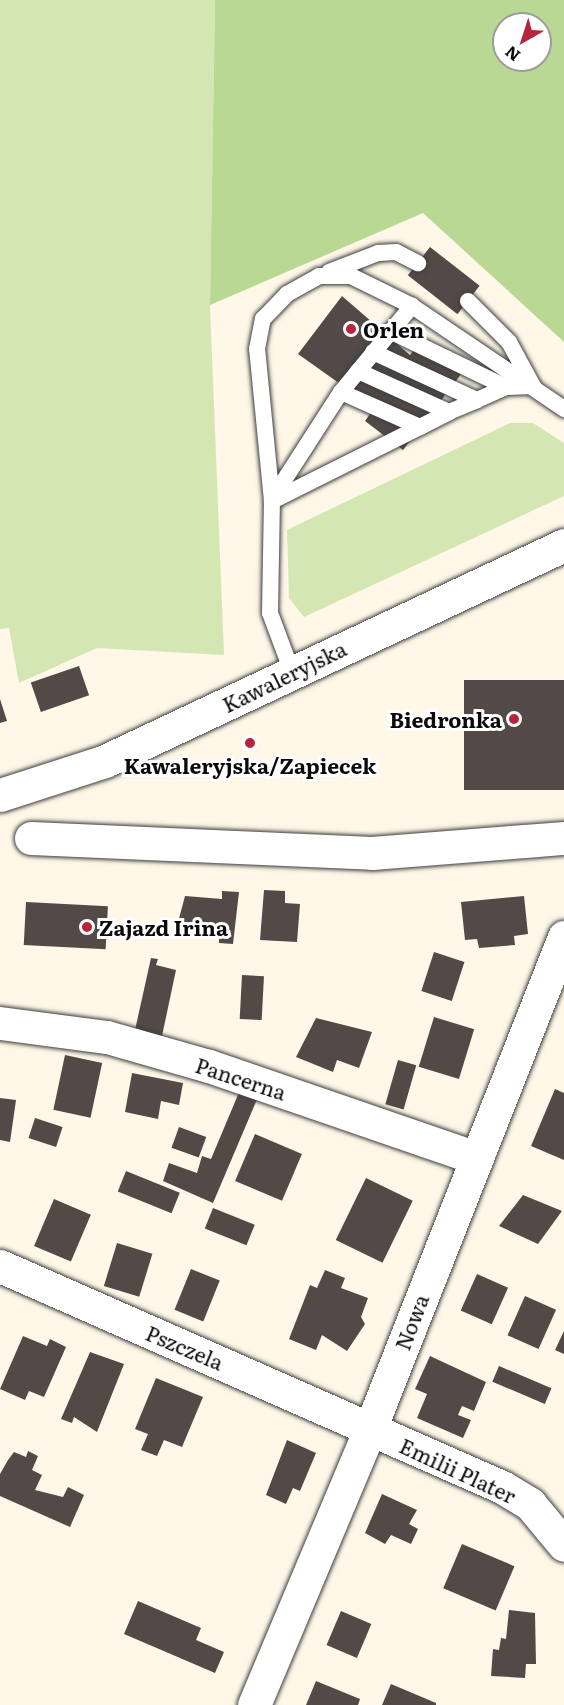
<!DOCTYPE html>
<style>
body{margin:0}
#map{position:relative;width:564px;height:1705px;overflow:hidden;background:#fff8e8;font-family:Literata,serif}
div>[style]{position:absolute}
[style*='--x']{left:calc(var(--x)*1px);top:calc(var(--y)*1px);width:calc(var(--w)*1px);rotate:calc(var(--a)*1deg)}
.green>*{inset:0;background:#d4e7b3}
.forest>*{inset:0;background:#b9d893}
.building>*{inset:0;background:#534a47;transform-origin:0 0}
.roads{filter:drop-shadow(0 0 2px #3d3d3d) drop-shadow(0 0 2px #3d3d3d)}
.service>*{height:16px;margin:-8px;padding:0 8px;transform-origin:8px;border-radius:8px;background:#fff}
.minor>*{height:33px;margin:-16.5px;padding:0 16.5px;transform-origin:16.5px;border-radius:16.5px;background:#fff}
.tertiary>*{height:33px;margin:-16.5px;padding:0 16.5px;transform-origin:16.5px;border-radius:16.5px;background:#fff}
.dots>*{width:16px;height:16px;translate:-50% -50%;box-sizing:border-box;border:3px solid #fff;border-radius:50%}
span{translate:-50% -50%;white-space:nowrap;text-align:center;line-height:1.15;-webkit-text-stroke:6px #fff;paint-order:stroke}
.poi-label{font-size:21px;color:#0a0a0a;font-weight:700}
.left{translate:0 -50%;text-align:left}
.right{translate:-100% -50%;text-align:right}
.street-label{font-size:21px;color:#0a0a0a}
.north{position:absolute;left:492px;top:12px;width:60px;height:60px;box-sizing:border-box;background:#fff;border:2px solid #9d9d9d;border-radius:50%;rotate:219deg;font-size:16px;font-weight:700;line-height:24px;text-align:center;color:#0a0a0a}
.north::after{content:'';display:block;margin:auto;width:21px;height:27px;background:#b7253c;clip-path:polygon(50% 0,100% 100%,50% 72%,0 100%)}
</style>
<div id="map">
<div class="green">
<div style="clip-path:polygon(0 0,215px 0,210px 305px,224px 655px,97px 648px,19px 683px,9px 628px,0 629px)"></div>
<div style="clip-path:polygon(510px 423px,533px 423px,564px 443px,564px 496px,304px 617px,289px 598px,287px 530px)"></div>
</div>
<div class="forest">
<div style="clip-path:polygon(evenodd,215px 0,564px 0,564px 342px,423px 213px,210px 305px,215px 0,504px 24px,540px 24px,540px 60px,504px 60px,504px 24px)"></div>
</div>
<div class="building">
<div style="left:430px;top:247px;width:63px;height:36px;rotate:38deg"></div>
<div style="clip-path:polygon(342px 296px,410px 355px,423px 338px,465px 369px,403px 450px,365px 421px,374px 408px,298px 354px)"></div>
<div style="left:79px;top:666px;width:31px;height:51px;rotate:71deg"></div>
<div style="left:464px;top:680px;width:100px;height:110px"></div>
<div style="clip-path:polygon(0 699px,7px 721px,0 723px)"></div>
<div style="clip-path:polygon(264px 890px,285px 891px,285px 903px,300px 904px,297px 942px,260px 940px)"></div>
<div style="clip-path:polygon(222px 891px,239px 892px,233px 944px,219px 943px,219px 937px,182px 934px,182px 926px,177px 926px,185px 896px,222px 899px)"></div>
<div style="clip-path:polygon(524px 896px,528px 934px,514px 936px,515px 945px,479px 948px,477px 939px,465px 940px,461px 902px)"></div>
<div style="left:26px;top:902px;width:82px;height:43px;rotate:3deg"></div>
<div style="left:434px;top:952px;width:32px;height:41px;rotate:18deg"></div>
<div style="clip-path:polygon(151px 958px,158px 959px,156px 965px,176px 970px,162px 1036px,135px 1030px)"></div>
<div style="left:242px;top:975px;width:22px;height:44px;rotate:3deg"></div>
<div style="left:434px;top:1017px;width:42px;height:52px;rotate:17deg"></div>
<div style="clip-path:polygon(316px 1018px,372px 1032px,359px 1068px,337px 1060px,333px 1072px,296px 1057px)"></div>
<div style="left:65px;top:1055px;width:38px;height:56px;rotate:12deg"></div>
<div style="left:398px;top:1060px;width:19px;height:46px;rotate:16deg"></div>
<div style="clip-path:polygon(132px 1073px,183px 1083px,179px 1105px,161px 1101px,158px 1119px,125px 1112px)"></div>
<div style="clip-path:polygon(555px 1089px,564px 1093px,564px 1160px,531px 1146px)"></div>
<div style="clip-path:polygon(240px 1090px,258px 1097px,213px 1203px,163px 1181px,169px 1163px,197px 1173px,202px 1156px,211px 1159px)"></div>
<div style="clip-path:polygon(0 1098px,16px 1100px,10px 1142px,0 1140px)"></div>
<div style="left:35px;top:1118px;width:29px;height:21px;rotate:18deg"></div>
<div style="left:179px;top:1127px;width:29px;height:22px;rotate:20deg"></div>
<div style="left:255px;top:1134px;width:51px;height:51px;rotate:23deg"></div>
<div style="left:126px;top:1171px;width:58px;height:22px;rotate:22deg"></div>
<div style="left:366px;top:1178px;width:52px;height:69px;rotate:26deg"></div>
<div style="clip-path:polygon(523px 1195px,562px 1211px,538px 1244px,499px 1226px)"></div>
<div style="left:54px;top:1199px;width:40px;height:51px;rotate:23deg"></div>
<div style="left:213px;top:1208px;width:45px;height:22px;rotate:22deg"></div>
<div style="left:117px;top:1243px;width:37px;height:45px;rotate:17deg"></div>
<div style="left:191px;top:1269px;width:31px;height:44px;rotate:22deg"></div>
<div style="clip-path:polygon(325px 1270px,345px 1278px,341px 1288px,368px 1298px,361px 1317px,365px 1324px,347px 1351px,322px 1335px,316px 1350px,289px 1339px,310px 1285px,317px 1288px)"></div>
<div style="left:477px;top:1274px;width:34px;height:40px;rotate:24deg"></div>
<div style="left:525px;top:1296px;width:34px;height:43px;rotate:24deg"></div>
<div style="clip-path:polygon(564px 1331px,564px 1354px,555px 1350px)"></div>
<div style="clip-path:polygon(23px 1336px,47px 1346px,50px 1339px,66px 1347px,44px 1397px,29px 1391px,25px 1400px,0 1389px)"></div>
<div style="clip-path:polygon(90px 1352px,124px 1364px,97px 1432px,74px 1417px,72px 1423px,61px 1419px)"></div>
<div style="clip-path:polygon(430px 1356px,486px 1382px,474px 1411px,462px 1406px,458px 1415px,471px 1420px,463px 1438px,417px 1418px,427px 1394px,415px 1389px)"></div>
<div style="left:499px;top:1366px;width:57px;height:17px;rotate:23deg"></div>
<div style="clip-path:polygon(156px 1378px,203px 1397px,182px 1447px,164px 1440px,157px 1456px,141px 1450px,148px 1434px,135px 1429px)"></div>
<div style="clip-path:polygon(287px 1440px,316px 1453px,300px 1491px,293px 1488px,286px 1504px,266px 1495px)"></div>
<div style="clip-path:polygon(28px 1451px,38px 1456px,32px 1470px,42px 1475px,35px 1490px,63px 1497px,68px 1487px,84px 1495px,70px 1527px,0 1496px,0 1474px,8px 1460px,14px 1452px,26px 1457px)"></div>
<div style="clip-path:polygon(382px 1494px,417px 1510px,409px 1524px,418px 1529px,411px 1544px,391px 1535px,385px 1544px,365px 1533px)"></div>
<div style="left:462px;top:1544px;width:57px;height:48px;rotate:23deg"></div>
<div style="clip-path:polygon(138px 1601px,201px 1628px,196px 1640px,224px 1652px,215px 1673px,124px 1634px)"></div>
<div style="clip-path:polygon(509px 1610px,535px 1613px,536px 1664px,526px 1664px,525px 1678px,491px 1676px,493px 1649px,499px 1650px,501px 1638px,506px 1639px)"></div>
<div style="left:341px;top:1611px;width:33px;height:37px;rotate:23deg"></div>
<div style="clip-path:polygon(316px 1681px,360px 1699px,358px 1705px,306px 1705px)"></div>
<div style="clip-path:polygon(391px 1684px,436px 1703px,436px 1705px,382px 1705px)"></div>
</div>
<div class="roads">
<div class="service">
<div style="--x:329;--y:272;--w:53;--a:-21.2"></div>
<div style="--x:378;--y:253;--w:18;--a:-3"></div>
<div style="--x:396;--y:252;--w:25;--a:27"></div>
<div style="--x:390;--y:331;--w:129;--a:25.8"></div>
<div style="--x:506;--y:387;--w:27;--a:-2"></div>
<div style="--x:533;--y:386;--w:50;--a:-118.6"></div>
<div style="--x:509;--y:342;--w:58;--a:-135"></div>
<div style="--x:373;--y:352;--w:115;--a:24.8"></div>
<div style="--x:477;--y:400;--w:32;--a:-24"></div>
<div style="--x:358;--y:371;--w:100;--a:24.3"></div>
<div style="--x:449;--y:412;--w:30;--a:-23"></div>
<div style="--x:341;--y:392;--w:86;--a:23.9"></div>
<div style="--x:420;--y:427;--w:33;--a:-27"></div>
<div style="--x:272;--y:499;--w:127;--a:-57.2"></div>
<div style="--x:341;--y:392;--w:112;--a:-50.5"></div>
<div style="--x:272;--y:501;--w:153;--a:-95.6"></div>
<div style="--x:257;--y:349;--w:31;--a:-79"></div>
<div style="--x:263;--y:319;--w:35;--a:-46"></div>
<div style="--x:287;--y:294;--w:37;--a:-29"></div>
<div style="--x:319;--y:276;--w:32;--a:0"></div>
<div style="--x:351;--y:276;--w:68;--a:26.2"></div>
<div style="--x:412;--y:306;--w:184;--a:34.1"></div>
<div style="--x:292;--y:672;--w:63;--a:-110.4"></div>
<div style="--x:270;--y:613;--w:112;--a:-89"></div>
<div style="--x:272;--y:501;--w:165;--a:-26.6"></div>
</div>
<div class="minor">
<div style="--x:31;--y:838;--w:341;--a:2.5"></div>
<div style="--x:372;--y:853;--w:193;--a:-4.5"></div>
<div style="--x:0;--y:1023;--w:108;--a:7.5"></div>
<div style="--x:107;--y:1037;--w:106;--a:15.9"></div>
<div style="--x:209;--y:1066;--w:282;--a:19"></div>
<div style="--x:0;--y:1266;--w:548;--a:23.76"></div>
<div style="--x:502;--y:1487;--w:33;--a:31"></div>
<div style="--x:530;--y:1504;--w:53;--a:50.3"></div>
<div style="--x:254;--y:1705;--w:299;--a:-67.2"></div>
<div style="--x:370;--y:1429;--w:529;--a:-68.48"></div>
</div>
<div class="tertiary">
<div style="--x:0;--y:795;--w:110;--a:-17.9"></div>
<div style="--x:105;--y:761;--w:507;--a:-25.2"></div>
</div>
</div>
<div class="dots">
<div style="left:351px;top:329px;background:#b7253c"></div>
<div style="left:514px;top:719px;background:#b7253c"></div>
<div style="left:250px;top:743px;background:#b7253c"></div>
<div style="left:87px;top:927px;background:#b7253c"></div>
</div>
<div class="poi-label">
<span class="left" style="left:363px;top:329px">Orlen</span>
<span class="right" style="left:502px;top:719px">Biedronka</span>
<span style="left:250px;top:765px">Kawaleryjska/Zapiecek</span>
<span class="left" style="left:99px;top:927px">Zajazd Irina</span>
</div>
<div class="street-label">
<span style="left:284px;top:676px;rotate:-26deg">Kawaleryjska</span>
<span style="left:241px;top:1078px;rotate:18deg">Pancerna</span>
<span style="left:411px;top:1322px;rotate:-69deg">Nowa</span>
<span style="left:185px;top:1347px;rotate:23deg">Pszczela</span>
<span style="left:458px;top:1470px;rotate:25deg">Emilii Plater</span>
</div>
<div class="north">N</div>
</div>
